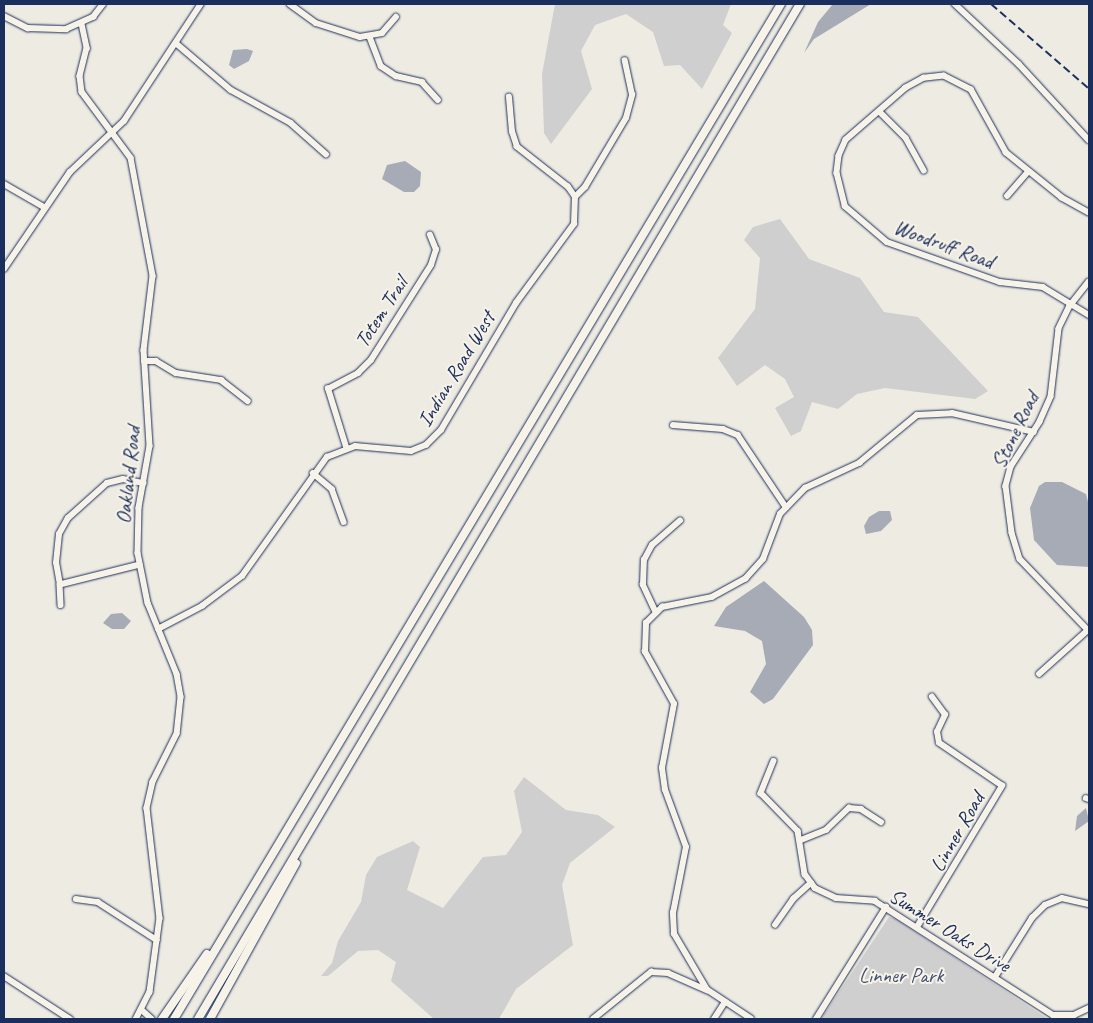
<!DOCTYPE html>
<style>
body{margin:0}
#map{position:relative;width:1093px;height:1023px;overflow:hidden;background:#eeebe2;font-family:Caveat,sans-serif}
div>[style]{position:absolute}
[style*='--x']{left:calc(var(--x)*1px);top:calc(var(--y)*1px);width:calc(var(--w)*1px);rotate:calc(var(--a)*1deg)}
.green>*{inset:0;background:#cfcfcf}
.water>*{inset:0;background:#a6abb5}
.roads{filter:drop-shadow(0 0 1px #1b2f5e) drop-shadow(0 0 1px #1b2f5e)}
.minor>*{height:5.5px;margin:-2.75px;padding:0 2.75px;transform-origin:2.75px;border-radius:2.75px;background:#f7f3e8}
.highway>*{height:8px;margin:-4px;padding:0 4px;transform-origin:4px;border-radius:4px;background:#f7f3e8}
.rail>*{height:2px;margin-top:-1px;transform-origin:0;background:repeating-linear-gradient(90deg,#1b2f5e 0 8px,transparent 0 12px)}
span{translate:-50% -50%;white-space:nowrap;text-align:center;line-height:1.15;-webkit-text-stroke:4px #f7f3e8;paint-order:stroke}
.street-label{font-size:21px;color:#1b2f5e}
.park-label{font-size:21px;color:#3f4f75}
.frame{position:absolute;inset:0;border:5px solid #1b2f5e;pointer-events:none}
</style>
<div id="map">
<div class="green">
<div style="clip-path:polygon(555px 4px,731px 4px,723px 25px,732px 33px,702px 89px,680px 65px,664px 66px,653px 32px,626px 14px,595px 25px,581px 51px,592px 89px,551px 144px,544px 133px,542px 74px)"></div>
<div style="clip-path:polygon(780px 219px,809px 259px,860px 278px,884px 312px,918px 317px,988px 391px,975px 399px,885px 388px,857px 394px,838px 409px,812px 402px,801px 431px,791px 436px,775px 408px,794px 397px,785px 379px,765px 365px,737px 386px,718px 358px,755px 309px,760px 258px,744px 240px,753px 227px)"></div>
<div style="clip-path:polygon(524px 777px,566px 810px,598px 815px,615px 827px,570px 863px,562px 885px,573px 945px,516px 989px,499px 1019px,434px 1019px,391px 981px,396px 962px,378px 950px,358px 951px,328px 976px,321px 976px,332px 963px,338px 941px,361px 902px,366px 875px,377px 857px,413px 841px,420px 847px,407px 890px,443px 908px,483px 857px,506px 855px,522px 832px,514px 791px)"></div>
<div style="clip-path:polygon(889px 917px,896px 919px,1048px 1019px,821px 1019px)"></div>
</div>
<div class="water">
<div style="clip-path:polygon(833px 4px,871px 4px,814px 39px,804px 53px,818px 22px)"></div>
<div style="clip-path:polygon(247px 49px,253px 51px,249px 61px,234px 69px,229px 65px,233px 50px)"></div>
<div style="clip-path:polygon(405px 161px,421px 172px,420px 186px,414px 192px,404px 192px,382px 179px,387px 165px)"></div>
<div style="clip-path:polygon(1045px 482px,1062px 482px,1086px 494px,1089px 506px,1089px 567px,1057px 565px,1034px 540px,1030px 508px,1039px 486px)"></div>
<div style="clip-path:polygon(879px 511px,890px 511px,892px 520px,881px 531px,866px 534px,864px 526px,869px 517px)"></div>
<div style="clip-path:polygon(764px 581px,804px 617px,812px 630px,813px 645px,773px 699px,764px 704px,750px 692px,766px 664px,762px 641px,745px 631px,714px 626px,726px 607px)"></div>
<div style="clip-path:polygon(122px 613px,131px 621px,124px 629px,112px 629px,103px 623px,111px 614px)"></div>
<div style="clip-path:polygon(1086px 808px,1089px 821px,1075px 831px,1077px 816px)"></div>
</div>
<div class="roads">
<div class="minor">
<div style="--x:290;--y:4;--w:32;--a:36"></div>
<div style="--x:316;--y:23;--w:46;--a:17.7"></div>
<div style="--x:360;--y:37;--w:22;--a:-10"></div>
<div style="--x:382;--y:33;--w:21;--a:-49"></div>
<div style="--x:955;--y:4;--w:88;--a:43.2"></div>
<div style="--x:1019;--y:64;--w:103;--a:47.4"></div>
<div style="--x:4;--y:16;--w:27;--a:27"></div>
<div style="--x:28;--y:28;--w:38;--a:2"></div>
<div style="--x:66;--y:29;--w:30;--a:-24"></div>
<div style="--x:93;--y:17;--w:16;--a:-52"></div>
<div style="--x:82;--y:24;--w:25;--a:78"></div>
<div style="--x:87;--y:48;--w:29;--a:104"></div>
<div style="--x:80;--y:76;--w:16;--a:83"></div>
<div style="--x:82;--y:92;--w:82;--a:53.4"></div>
<div style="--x:131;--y:158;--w:120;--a:79.4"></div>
<div style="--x:153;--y:276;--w:75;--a:96.9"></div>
<div style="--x:144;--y:350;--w:96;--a:86.4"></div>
<div style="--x:150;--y:446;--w:63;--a:100.1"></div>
<div style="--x:139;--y:508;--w:45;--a:91.3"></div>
<div style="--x:138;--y:553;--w:51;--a:78.7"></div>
<div style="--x:148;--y:603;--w:77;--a:67.8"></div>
<div style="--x:177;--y:674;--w:23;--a:80"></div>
<div style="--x:181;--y:697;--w:37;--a:96"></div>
<div style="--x:177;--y:734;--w:54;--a:116.6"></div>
<div style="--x:153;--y:782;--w:27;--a:103"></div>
<div style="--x:147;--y:808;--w:111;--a:83.3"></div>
<div style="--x:160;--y:918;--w:75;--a:97.7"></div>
<div style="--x:150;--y:992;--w:30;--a:117"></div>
<div style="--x:370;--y:37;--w:31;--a:69"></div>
<div style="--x:381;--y:66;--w:18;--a:34"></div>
<div style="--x:396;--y:76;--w:27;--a:13"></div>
<div style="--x:422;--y:82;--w:24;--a:48"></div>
<div style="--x:176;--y:43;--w:72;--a:40.5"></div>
<div style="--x:231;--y:90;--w:68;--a:28.8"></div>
<div style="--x:291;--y:123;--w:47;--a:41.5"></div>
<div style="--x:879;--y:111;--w:38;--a:45"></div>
<div style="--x:906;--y:138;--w:37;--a:61"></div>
<div style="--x:4;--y:184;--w:46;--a:29.9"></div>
<div style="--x:1007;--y:196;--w:32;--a:-49"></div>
<div style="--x:575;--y:197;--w:14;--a:-45"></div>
<div style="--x:585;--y:187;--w:80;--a:-59.3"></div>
<div style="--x:626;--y:118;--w:24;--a:-75"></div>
<div style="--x:632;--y:95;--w:35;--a:-102"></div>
<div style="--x:1089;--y:213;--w:31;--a:-151"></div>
<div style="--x:1062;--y:198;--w:72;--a:-141.2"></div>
<div style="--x:1006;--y:153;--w:72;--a:-119.1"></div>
<div style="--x:971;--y:90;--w:30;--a:-153"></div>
<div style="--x:944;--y:76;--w:20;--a:174"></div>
<div style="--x:924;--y:78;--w:21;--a:151"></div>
<div style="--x:906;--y:88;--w:79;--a:139.1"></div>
<div style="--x:846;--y:140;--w:17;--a:114"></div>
<div style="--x:839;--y:156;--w:17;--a:97"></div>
<div style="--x:837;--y:173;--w:34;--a:76"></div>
<div style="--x:845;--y:206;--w:55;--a:40.6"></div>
<div style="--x:887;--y:242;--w:120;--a:19.5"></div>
<div style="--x:1000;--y:282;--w:43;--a:6.6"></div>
<div style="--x:1043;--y:287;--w:54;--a:31.3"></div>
<div style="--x:4;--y:269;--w:117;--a:-55.8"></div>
<div style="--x:70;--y:172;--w:74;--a:-43.4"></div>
<div style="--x:124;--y:121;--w:140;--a:-56.7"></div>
<div style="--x:1089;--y:282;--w:31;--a:128"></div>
<div style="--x:1070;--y:306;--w:25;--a:116"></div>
<div style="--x:1059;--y:329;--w:68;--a:96.7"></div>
<div style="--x:1051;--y:397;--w:27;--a:114"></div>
<div style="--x:1040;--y:422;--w:54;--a:122.8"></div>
<div style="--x:1011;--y:467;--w:20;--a:105"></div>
<div style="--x:1006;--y:486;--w:47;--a:82.7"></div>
<div style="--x:1012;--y:533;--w:27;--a:73"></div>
<div style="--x:1020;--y:559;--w:100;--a:46.2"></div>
<div style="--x:144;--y:361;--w:12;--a:0"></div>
<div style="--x:156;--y:361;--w:23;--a:31"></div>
<div style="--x:176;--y:373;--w:46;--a:8.8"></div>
<div style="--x:221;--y:380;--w:34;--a:38"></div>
<div style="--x:673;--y:425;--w:50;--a:4.6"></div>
<div style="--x:723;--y:429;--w:16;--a:22"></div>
<div style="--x:738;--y:435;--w:87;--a:56.3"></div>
<div style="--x:346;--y:447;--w:61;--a:-107.2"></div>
<div style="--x:328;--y:389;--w:34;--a:-28"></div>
<div style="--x:358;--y:373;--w:18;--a:-45"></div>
<div style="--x:371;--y:360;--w:112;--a:-57.7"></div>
<div style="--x:431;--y:265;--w:16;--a:-72"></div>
<div style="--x:436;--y:250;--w:16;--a:-112"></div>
<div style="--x:313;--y:473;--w:25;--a:40"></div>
<div style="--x:332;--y:489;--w:35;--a:70"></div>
<div style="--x:140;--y:565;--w:82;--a:166"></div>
<div style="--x:60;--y:585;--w:22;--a:-100"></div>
<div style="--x:56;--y:563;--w:29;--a:-84"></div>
<div style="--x:59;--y:534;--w:18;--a:-61"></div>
<div style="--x:68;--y:518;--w:52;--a:-41.9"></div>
<div style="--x:107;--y:483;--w:16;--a:-14"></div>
<div style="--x:123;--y:479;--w:21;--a:11"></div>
<div style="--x:60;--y:585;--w:20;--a:87"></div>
<div style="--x:655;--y:611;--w:29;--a:-115"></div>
<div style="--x:643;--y:585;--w:25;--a:-88"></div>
<div style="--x:644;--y:560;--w:17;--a:-62"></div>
<div style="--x:652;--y:545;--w:37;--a:-41"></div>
<div style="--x:158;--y:629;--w:50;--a:-27.6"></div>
<div style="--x:202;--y:606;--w:50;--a:-36.9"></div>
<div style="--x:242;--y:576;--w:146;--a:-54.5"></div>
<div style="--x:327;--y:457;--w:30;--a:-21"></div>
<div style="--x:355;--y:446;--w:56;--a:5.1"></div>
<div style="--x:411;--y:451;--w:16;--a:-22"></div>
<div style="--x:426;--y:445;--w:21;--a:-45"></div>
<div style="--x:441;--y:430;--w:147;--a:-59.4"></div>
<div style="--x:516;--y:303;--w:98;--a:-53.7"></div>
<div style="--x:574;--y:224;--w:27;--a:-88"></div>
<div style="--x:575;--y:197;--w:12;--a:-125"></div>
<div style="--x:568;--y:187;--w:65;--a:-141.9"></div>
<div style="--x:517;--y:147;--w:16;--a:-108"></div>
<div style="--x:512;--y:132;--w:35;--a:-95"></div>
<div style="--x:1039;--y:674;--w:66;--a:-41.9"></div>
<div style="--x:774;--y:761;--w:35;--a:112"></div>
<div style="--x:761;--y:793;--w:53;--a:45.8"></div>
<div style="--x:798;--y:831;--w:44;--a:80.8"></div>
<div style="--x:805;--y:874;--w:17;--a:54"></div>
<div style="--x:815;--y:888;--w:23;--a:25"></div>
<div style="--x:836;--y:898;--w:39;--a:4"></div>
<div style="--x:875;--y:901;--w:211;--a:32.6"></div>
<div style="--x:1053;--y:1015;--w:21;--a:0"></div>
<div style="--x:1074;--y:1015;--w:17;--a:-25"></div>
<div style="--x:1086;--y:798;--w:3;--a:18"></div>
<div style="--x:801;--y:840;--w:27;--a:-22"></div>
<div style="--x:826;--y:830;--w:32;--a:-44"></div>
<div style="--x:849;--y:808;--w:12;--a:5"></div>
<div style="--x:861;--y:809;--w:24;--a:33"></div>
<div style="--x:76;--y:899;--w:22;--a:8"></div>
<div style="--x:98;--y:902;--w:70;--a:32.8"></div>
<div style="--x:775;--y:925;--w:32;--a:-55"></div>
<div style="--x:793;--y:899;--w:24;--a:-42"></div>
<div style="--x:917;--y:927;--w:165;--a:-58.9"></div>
<div style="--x:1002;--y:786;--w:76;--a:-145.7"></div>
<div style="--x:939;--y:743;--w:11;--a:-100"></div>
<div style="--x:937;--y:732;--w:19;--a:-65"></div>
<div style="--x:945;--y:715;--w:22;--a:-126"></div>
<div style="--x:4;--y:976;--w:79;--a:33.1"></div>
<div style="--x:995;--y:977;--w:70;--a:-57.9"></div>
<div style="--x:1032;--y:918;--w:18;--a:-45"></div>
<div style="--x:1045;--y:905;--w:18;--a:-22"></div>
<div style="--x:1062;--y:898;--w:28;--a:13"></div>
<div style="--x:142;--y:1010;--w:13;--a:42"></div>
<div style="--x:593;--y:1019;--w:75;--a:-39"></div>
<div style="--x:651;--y:972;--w:17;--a:3"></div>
<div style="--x:668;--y:973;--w:43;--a:23.6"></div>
<div style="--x:714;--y:1019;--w:20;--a:-57"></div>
<div style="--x:751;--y:1019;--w:53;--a:-146.6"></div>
<div style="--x:707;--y:990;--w:65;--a:-120.5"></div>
<div style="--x:674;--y:934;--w:21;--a:-93"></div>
<div style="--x:673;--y:913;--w:67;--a:-78.9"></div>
<div style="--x:686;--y:847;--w:61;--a:-110.2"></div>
<div style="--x:665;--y:790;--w:22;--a:-98"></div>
<div style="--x:662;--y:768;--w:65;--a:-79.4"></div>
<div style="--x:674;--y:704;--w:60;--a:-119.1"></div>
<div style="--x:645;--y:652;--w:29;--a:-88"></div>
<div style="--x:646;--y:623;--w:23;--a:-45"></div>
<div style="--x:662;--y:607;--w:51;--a:-11.3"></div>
<div style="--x:712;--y:597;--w:38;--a:-29"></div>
<div style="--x:745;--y:579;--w:27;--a:-48"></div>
<div style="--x:763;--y:559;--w:48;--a:-69.3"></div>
<div style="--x:780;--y:514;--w:36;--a:-46"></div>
<div style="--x:805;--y:488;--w:60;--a:-24.8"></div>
<div style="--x:859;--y:463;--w:75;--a:-39.6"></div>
<div style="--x:917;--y:415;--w:35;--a:-3"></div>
<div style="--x:952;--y:413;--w:84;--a:13"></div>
<div style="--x:816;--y:1019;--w:132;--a:-58"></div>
</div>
<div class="highway">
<div style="--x:162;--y:1019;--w:79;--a:-55.3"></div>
<div style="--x:174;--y:1019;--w:1183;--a:-59.12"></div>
<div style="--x:198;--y:1019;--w:1180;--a:-59.33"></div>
<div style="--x:210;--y:1019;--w:178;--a:-61.1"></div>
</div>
</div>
<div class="rail">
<div style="--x:991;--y:4;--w:130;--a:40.9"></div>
</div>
<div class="street-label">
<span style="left:944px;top:244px;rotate:20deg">Woodruff Road</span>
<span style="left:381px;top:312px;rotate:-57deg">Totem Trail</span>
<span style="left:456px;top:369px;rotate:-59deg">Indian Road West</span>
<span style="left:1015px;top:430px;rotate:-64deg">Stone Road</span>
<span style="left:128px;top:475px;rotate:-84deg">Oakland Road</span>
<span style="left:957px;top:832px;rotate:-60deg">Linner Road</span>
<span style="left:950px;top:930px;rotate:32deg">Summer Oaks Drive</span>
</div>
<div class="park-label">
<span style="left:901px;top:975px">Linner Park</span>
</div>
<div class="frame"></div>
</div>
